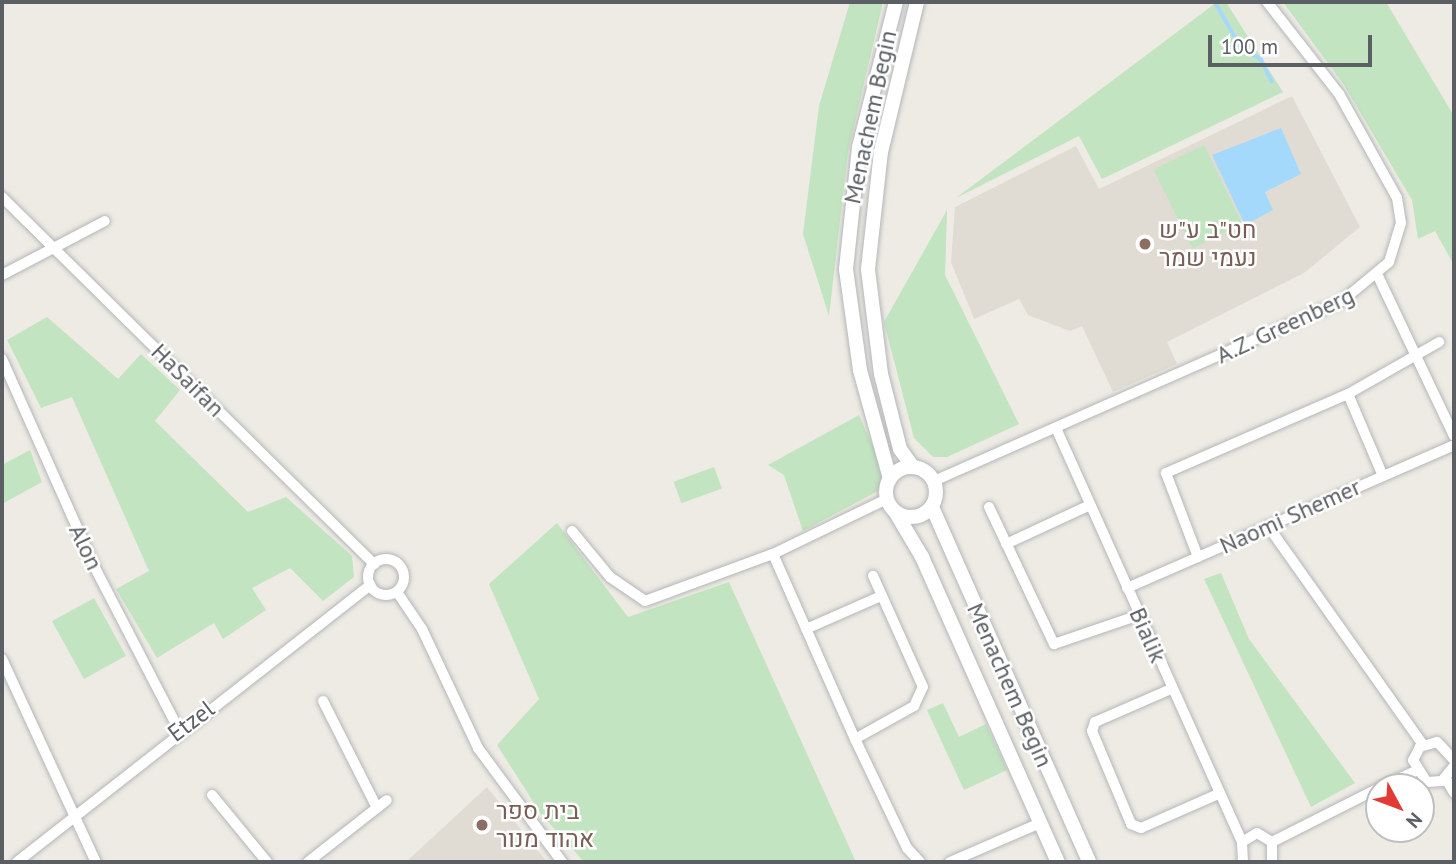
<!DOCTYPE html>
<meta charset="utf-8">
<style>
body{margin:0}
#map{position:relative;width:1456px;height:864px;overflow:hidden;background:#edebe3;font-family:"PT Sans",Heebo,sans-serif}
div>[style]{position:absolute}
[style*='--x']{left:calc(var(--x)*1px);top:calc(var(--y)*1px);width:calc(var(--w)*1px);rotate:calc(var(--a)*1deg)}
.education>*{inset:0;background:#e0dcd4}
.green>*{inset:0;background:#c2e4c0;transform-origin:0 0}
.water>*{inset:0;background:#a5d9fc}
.stream>*{height:3.5px;margin:-1.75px;padding:0 1.75px;transform-origin:1.75px;border-radius:1.75px;background:#a5d9fc}
.roads{filter:drop-shadow(0 0 2px #b4b6ba) drop-shadow(0 0 2px #b4b6ba)}
.street>*{height:10px;margin:-5px;padding:0 5px;transform-origin:5px;border-radius:5px;background:#fff}
.street>.ring{margin:-5px;padding:0;box-sizing:content-box;background:none;border:10px solid #fff;border-radius:50%}
.secondary>*{height:14px;margin:-7px;padding:0 7px;transform-origin:7px;border-radius:7px;background:#fff}
.secondary>.ring{margin:-7px;padding:0;box-sizing:content-box;background:none;border:14px solid #fff;border-radius:50%}
.dots>*{width:19px;height:19px;translate:-50% -50%;box-sizing:border-box;border:4px solid #fff;border-radius:50%}
span{translate:-50% -50%;white-space:nowrap;text-align:center;line-height:1.15;-webkit-text-stroke:5px #fff;paint-order:stroke}
.street-label{font-size:24px;color:#5b5f63}
.education-label{font-size:24px;color:#785e54}
.left{translate:0 -50%;text-align:left}
.frame{position:absolute;inset:0;border:4px solid #5b5f63;pointer-events:none}
.north{position:absolute;left:1365px;top:773px;width:70px;height:70px;box-sizing:border-box;background:#fff;border:2px solid #bdbfc1;border-radius:50%;rotate:131deg;font-size:19px;font-weight:700;line-height:28px;text-align:center;color:#5b5f63}
.north::after{content:'';display:block;margin:auto;width:24px;height:32px;background:#e23a34;clip-path:polygon(50% 0,100% 100%,50% 72%,0 100%)}
.scale{position:absolute;left:1208px;top:35px;width:164px;height:32px;box-sizing:border-box;border:4px solid #5b5f63;border-top:0;padding-left:9px;font-size:21px;line-height:24px;white-space:nowrap;color:#5b5f63;-webkit-text-stroke:5px #fff;paint-order:stroke}
</style>
<div id="map">
<div class="education">
<div style="clip-path:polygon(1292px 96px,1360px 227px,1304px 273px,1167px 342px,1177px 364px,1113px 392px,1082px 326px,1070px 331px,1028px 315px,1019px 299px,974px 319px,951px 262px,955px 207px,1076px 146px,1099px 189px)"></div>
<div style="clip-path:polygon(487px 787px,547px 862px,406px 862px)"></div>
</div>
<div class="green">
<div style="clip-path:polygon(850px 2px,883px 2px,848px 152px,829px 316px,803px 234px,819px 106px)"></div>
<div style="clip-path:polygon(1217px 2px,1226px 2px,1283px 92px,1102px 179px,1079px 136px,956px 198px)"></div>
<div style="clip-path:polygon(1283px 2px,1386px 2px,1454px 116px,1454px 265px,1435px 231px,1418px 239px,1412px 200px,1344px 85px)"></div>
<div style="left:1204px;top:145px;width:88px;height:56px;rotate:64deg"></div>
<div style="clip-path:polygon(947px 210px,945px 275px,1019px 424px,947px 457px,933px 457px,914px 438px,884px 322px)"></div>
<div style="clip-path:polygon(47px 317px,118px 379px,141px 354px,180px 390px,155px 421px,248px 512px,286px 497px,352px 556px,354px 577px,323px 601px,290px 568px,252px 588px,266px 610px,223px 639px,214px 623px,157px 658px,116px 589px,149px 571px,72px 397px,41px 408px,7px 340px)"></div>
<div style="clip-path:polygon(859px 415px,884px 471px,878px 491px,803px 531px,784px 475px,768px 465px)"></div>
<div style="clip-path:polygon(30px 450px,42px 482px,2px 504px,2px 465px)"></div>
<div style="left:714px;top:467px;width:23px;height:43px;rotate:70deg"></div>
<div style="clip-path:polygon(557px 523px,628px 617px,729px 582px,856px 862px,584px 862px,541px 814px,497px 745px,539px 699px,489px 584px)"></div>
<div style="clip-path:polygon(1221px 573px,1249px 639px,1355px 783px,1311px 807px,1204px 579px)"></div>
<div style="left:94px;top:598px;width:66px;height:48px;rotate:61deg"></div>
<div style="clip-path:polygon(943px 703px,959px 737px,986px 724px,1007px 770px,964px 790px,927px 710px)"></div>
</div>
<div class="water">
<div style="clip-path:polygon(1281px 128px,1301px 174px,1265px 192px,1273px 210px,1245px 225px,1212px 155px)"></div>
</div>
<div class="stream">
<div style="--x:1215;--y:2;--w:54;--a:60.1"></div>
<div style="--x:1242;--y:49;--w:21;--a:28"></div>
<div style="--x:1261;--y:59;--w:25;--a:64"></div>
</div>
<div class="roads">
<div class="street">
<div style="--x:2;--y:197;--w:523;--a:44.61"></div>
<div style="--x:2;--y:275;--w:116;--a:-27.7"></div>
<div style="--x:1378;--y:276;--w:177;--a:64.6"></div>
<div style="--x:2;--y:359;--w:227;--a:66"></div>
<div style="--x:94;--y:566;--w:185;--a:62.6"></div>
<div style="--x:1348;--y:394;--w:89;--a:66.9"></div>
<div style="--x:1056;--y:428;--w:454;--a:65.8"></div>
<div style="--x:934;--y:481;--w:446;--a:-23.8"></div>
<div style="--x:1342;--y:301;--w:61;--a:-39.7"></div>
<div style="--x:1389;--y:262;--w:41;--a:-72.9"></div>
<div style="--x:1401;--y:223;--w:25;--a:-99"></div>
<div style="--x:1397;--y:198;--w:119;--a:-119.1"></div>
<div style="--x:1339;--y:94;--w:117;--a:-128"></div>
<div style="--x:989;--y:507;--w:152;--a:64.6"></div>
<div style="--x:1054;--y:644;--w:90;--a:-18.8"></div>
<div style="--x:1268;--y:526;--w:268;--a:54.7"></div>
<div style="--x:572;--y:531;--w:60;--a:50.4"></div>
<div style="--x:610;--y:577;--w:42;--a:34.4"></div>
<div style="--x:645;--y:601;--w:136;--a:-20.2"></div>
<div style="--x:773;--y:554;--w:127;--a:-25.8"></div>
<div style="--x:1006;--y:544;--w:93;--a:-24.9"></div>
<div style="--x:773;--y:554;--w:202;--a:66.1"></div>
<div style="--x:855;--y:739;--w:121;--a:64.5"></div>
<div style="--x:907;--y:848;--w:19;--a:47"></div>
<div style="--x:1198;--y:557;--w:90;--a:-110.9"></div>
<div style="--x:1166;--y:473;--w:198;--a:-23.5"></div>
<div style="--x:1348;--y:394;--w:105;--a:-29.7"></div>
<div class="ring" style="left:368px;top:559px;width:26px;height:26px"></div>
<div style="--x:1127;--y:588;--w:357;--a:-23.6"></div>
<div style="--x:397;--y:592;--w:45;--a:56"></div>
<div style="--x:422;--y:629;--w:132;--a:64.8"></div>
<div style="--x:478;--y:748;--w:142;--a:53.6"></div>
<div style="--x:806;--y:629;--w:82;--a:-23.7"></div>
<div style="--x:2;--y:659;--w:224;--a:65.2"></div>
<div style="--x:1171;--y:689;--w:83;--a:156.5"></div>
<div style="--x:1095;--y:722;--w:9;--a:108"></div>
<div style="--x:1092;--y:731;--w:101;--a:67.2"></div>
<div style="--x:1131;--y:824;--w:11;--a:22"></div>
<div style="--x:1141;--y:828;--w:84;--a:-23.8"></div>
<div style="--x:323;--y:701;--w:120;--a:63.2"></div>
<div style="--x:855;--y:739;--w:68;--a:-29.2"></div>
<div style="--x:914;--y:706;--w:21;--a:-65"></div>
<div style="--x:923;--y:687;--w:122;--a:-114.2"></div>
<div style="--x:1454;--y:760;--w:25;--a:-133"></div>
<div style="--x:1437;--y:742;--w:18;--a:164"></div>
<div style="--x:1420;--y:747;--w:15;--a:118"></div>
<div style="--x:1413;--y:760;--w:26;--a:58"></div>
<div style="--x:1427;--y:782;--w:15;--a:-4"></div>
<div style="--x:1442;--y:781;--w:19;--a:-51"></div>
<div style="--x:1446;--y:779;--w:16;--a:60"></div>
<div style="--x:1380;--y:787;--w:39;--a:-24"></div>
<div style="--x:212;--y:795;--w:87;--a:50.6"></div>
<div style="--x:1272;--y:842;--w:120;--a:-26.8"></div>
<div style="--x:17;--y:862;--w:449;--a:-38.1"></div>
<div style="--x:308;--y:862;--w:100;--a:-38.1"></div>
<div style="--x:950;--y:862;--w:98;--a:-23.4"></div>
<div style="--x:1243;--y:862;--w:20;--a:-93"></div>
<div style="--x:1242;--y:842;--w:17;--a:-31"></div>
<div style="--x:1257;--y:833;--w:17;--a:31"></div>
<div style="--x:1272;--y:842;--w:20;--a:90"></div>
</div>
<div class="secondary">
<div class="ring" style="left:886px;top:467px;width:36px;height:36px"></div>
<div style="--x:913;--y:467;--w:22;--a:-126"></div>
<div style="--x:900;--y:449;--w:77;--a:-104.2"></div>
<div style="--x:881;--y:374;--w:106;--a:-97.1"></div>
<div style="--x:868;--y:269;--w:118;--a:-83.7"></div>
<div style="--x:881;--y:152;--w:154;--a:-76.5"></div>
<div style="--x:890;--y:479;--w:113;--a:-105.4"></div>
<div style="--x:860;--y:370;--w:102;--a:-97.9"></div>
<div style="--x:846;--y:269;--w:123;--a:-83.9"></div>
<div style="--x:859;--y:147;--w:150;--a:-75.7"></div>
<div style="--x:932;--y:507;--w:388;--a:66.1"></div>
<div style="--x:896;--y:513;--w:51;--a:59.4"></div>
<div style="--x:922;--y:557;--w:334;--a:66"></div>
</div>
</div>
<div class="dots">
<div style="left:1145px;top:244px;background:#8d6e63"></div>
<div style="left:482px;top:825px;background:#8d6e63"></div>
</div>
<div class="street-label">
<span style="left:870px;top:117px;rotate:-78deg">Menachem Begin</span>
<span style="left:1285px;top:325px;rotate:-25deg">A.Z. Greenberg</span>
<span style="left:188px;top:380px;rotate:45deg">HaSaifan</span>
<span style="left:1290px;top:516px;rotate:-24deg">Naomi Shemer</span>
<span style="left:86px;top:547px;rotate:65deg">Alon</span>
<span style="left:1148px;top:635px;rotate:66deg">Bialik</span>
<span style="left:1010px;top:685px;rotate:66deg">Menachem Begin</span>
<span style="left:191px;top:721px;rotate:-37deg">Etzel</span>
</div>
<div class="education-label">
<span class="left" style="left:1159px;top:244px">חט"ב ע"ש<br>נעמי שמר</span>
<span class="left" style="left:496px;top:825px">בית ספר<br>אהוד מנור</span>
</div>
<div class="frame"></div>
<div class="north">N</div>
<div class="scale">100 m</div>
</div>
